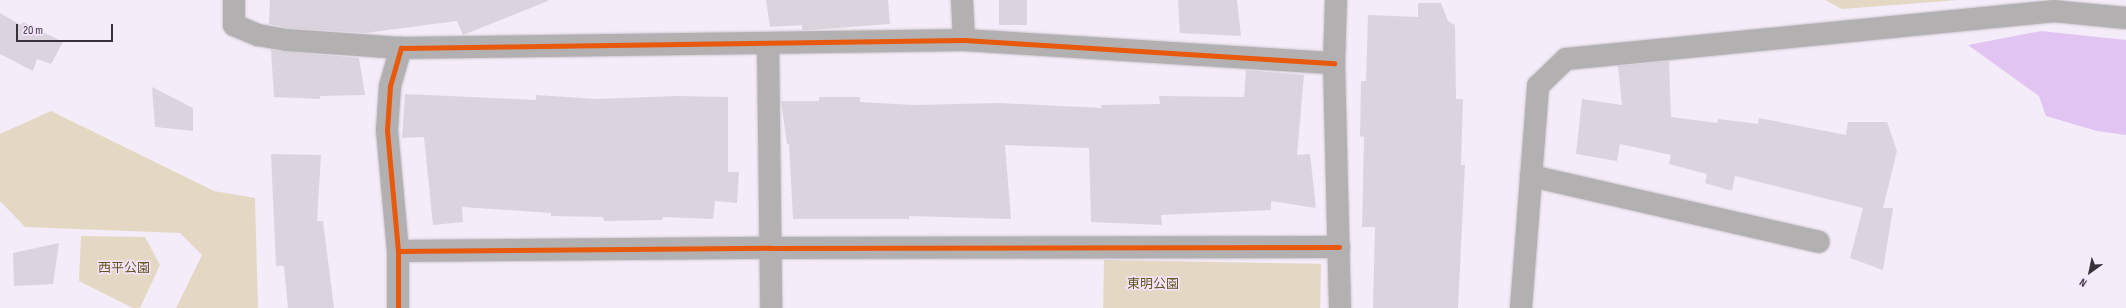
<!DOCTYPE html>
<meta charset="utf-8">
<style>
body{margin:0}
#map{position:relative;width:2126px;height:308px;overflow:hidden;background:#f4ecf8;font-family:"Sofia Sans Condensed","Noto Sans JP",sans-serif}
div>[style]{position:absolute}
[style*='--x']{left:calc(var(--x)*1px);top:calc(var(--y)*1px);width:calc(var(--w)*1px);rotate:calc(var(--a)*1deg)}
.green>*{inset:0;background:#e4d8c4;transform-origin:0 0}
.water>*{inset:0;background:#e2c4f2}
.building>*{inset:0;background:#dbd4de;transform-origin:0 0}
.roads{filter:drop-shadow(0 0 1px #cdc7d1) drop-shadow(0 0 1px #cdc7d1)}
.minor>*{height:22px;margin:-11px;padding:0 11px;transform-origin:11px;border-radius:11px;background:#b3b0b1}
.tertiary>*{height:22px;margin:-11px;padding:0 11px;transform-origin:11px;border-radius:11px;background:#b3b0b1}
.cycleway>*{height:5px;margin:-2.5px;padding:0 2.5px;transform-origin:2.5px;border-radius:2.5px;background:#e8590c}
span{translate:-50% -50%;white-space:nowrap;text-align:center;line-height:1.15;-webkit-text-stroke:3px #f5e6fe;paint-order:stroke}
.park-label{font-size:13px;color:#65541e}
.north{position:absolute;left:2070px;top:252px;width:40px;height:40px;-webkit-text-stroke:3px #f5e6fe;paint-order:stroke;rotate:213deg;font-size:11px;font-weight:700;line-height:16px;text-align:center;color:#37313a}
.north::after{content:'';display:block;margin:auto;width:14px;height:18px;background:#37313a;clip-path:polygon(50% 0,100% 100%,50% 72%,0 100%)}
.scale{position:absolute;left:16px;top:24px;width:97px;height:18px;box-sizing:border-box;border:2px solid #37313a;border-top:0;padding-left:5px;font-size:12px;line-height:14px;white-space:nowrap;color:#37313a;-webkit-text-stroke:3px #f5e6fe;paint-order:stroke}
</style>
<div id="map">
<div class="green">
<div style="clip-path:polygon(1825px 0,1958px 0,1842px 9px)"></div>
<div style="clip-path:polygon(51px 111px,214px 191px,255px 198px,258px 308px,176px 308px,202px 255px,180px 233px,25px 227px,0 201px,0 134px)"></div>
<div style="clip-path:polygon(81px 236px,145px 237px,160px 265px,140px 308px,133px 308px,79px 281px)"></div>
<div style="left:1104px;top:260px;width:217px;height:48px;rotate:1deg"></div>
</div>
<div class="water">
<div style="clip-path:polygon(2041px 31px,2126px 40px,2126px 135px,2097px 131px,2046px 116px,2039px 96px,1968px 45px)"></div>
</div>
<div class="building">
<div style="clip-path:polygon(270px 0,548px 0,548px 1px,463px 35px,457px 21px,365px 33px,288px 28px,269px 24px)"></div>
<div style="clip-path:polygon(766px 0,888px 0,890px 24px,810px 30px,802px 30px,802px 25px,770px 27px)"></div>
<div style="left:999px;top:0;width:28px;height:25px"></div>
<div style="clip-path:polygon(1178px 0,1237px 0,1241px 36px,1180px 33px)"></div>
<div style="clip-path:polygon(1418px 3px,1441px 3px,1448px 21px,1455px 25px,1456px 99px,1463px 99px,1461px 165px,1465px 165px,1458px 308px,1373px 308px,1375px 227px,1362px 227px,1364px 137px,1360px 136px,1361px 81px,1366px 81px,1368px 15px,1418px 17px)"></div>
<div style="clip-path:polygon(0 13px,21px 25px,23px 22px,63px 42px,51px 64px,37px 59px,33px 71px,0 54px)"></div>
<div style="clip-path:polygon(271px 50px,359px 58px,365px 95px,320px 96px,320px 99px,274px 97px)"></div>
<div style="clip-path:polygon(1669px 61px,1671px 117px,1717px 123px,1718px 119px,1758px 124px,1759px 118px,1846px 135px,1848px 122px,1887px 122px,1897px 151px,1883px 208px,1893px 208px,1883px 270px,1850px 258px,1863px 208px,1735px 176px,1732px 191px,1705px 183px,1707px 174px,1669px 164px,1671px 155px,1620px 144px,1617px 161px,1576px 154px,1582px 99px,1622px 105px,1618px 66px)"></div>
<div style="clip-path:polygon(1246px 70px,1304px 75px,1297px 155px,1310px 154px,1316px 208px,1271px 201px,1271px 210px,1161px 215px,1162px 225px,1091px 222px,1089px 148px,1005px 145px,1011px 219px,909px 216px,909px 219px,793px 219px,789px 144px,787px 144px,781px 101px,819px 101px,819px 97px,860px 97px,860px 102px,914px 105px,1000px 103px,1102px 108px,1101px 105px,1160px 104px,1159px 96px,1244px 97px)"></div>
<div style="clip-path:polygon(152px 87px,193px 108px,193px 131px,155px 127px)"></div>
<div style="clip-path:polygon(405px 94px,536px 100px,536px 95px,598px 99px,676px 96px,728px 97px,728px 172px,739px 172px,737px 203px,715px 201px,713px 219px,663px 217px,662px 220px,604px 221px,603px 217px,551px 216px,551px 213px,462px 207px,463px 222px,433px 225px,424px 137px,402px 138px)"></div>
<div style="clip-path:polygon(271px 154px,321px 155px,317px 221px,323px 221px,334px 308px,288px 308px,284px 266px,276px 266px)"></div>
<div style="clip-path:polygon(59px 243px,53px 284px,14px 286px,13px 253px)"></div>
</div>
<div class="roads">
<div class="minor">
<div style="--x:234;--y:0;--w:25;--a:90"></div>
<div style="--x:234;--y:25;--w:26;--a:23"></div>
<div style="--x:258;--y:35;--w:29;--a:10"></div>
<div style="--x:287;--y:40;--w:114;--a:4"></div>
<div style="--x:962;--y:0;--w:40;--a:87.1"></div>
<div style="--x:768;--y:44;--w:264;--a:89.3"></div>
<div style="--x:1531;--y:176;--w:295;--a:12.9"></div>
<div style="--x:398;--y:251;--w:372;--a:-0.5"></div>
<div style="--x:770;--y:248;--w:569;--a:-0.1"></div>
<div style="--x:398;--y:308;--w:57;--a:-90"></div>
<div style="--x:398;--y:251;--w:121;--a:-95.2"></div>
<div style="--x:387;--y:130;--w:44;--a:-86.1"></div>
<div style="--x:390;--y:86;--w:40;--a:-74"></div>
<div style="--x:401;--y:48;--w:563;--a:-0.81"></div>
<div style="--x:964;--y:40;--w:371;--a:3.6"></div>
<div style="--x:1521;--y:308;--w:223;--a:-85.6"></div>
<div style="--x:1538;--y:86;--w:39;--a:-44"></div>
<div style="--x:1566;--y:59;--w:489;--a:-5.6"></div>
<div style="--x:2053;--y:11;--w:73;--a:5.5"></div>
</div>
<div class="tertiary">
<div style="--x:1336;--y:0;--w:63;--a:91.8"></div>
<div style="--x:1334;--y:63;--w:245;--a:88.6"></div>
</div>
</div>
<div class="cycleway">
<div style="--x:398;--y:251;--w:372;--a:-0.5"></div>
<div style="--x:770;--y:248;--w:569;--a:-0.1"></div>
<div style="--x:398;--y:308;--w:57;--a:-90"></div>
<div style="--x:398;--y:251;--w:121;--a:-95.2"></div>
<div style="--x:387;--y:130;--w:44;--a:-86.1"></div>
<div style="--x:390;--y:86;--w:40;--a:-74"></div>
<div style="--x:401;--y:48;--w:563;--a:-0.81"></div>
<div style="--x:964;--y:40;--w:371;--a:3.6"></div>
</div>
<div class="park-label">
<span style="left:124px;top:268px">西平公園</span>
<span style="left:1153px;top:284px">東明公園</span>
</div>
<div class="north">N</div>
<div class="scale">20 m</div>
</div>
